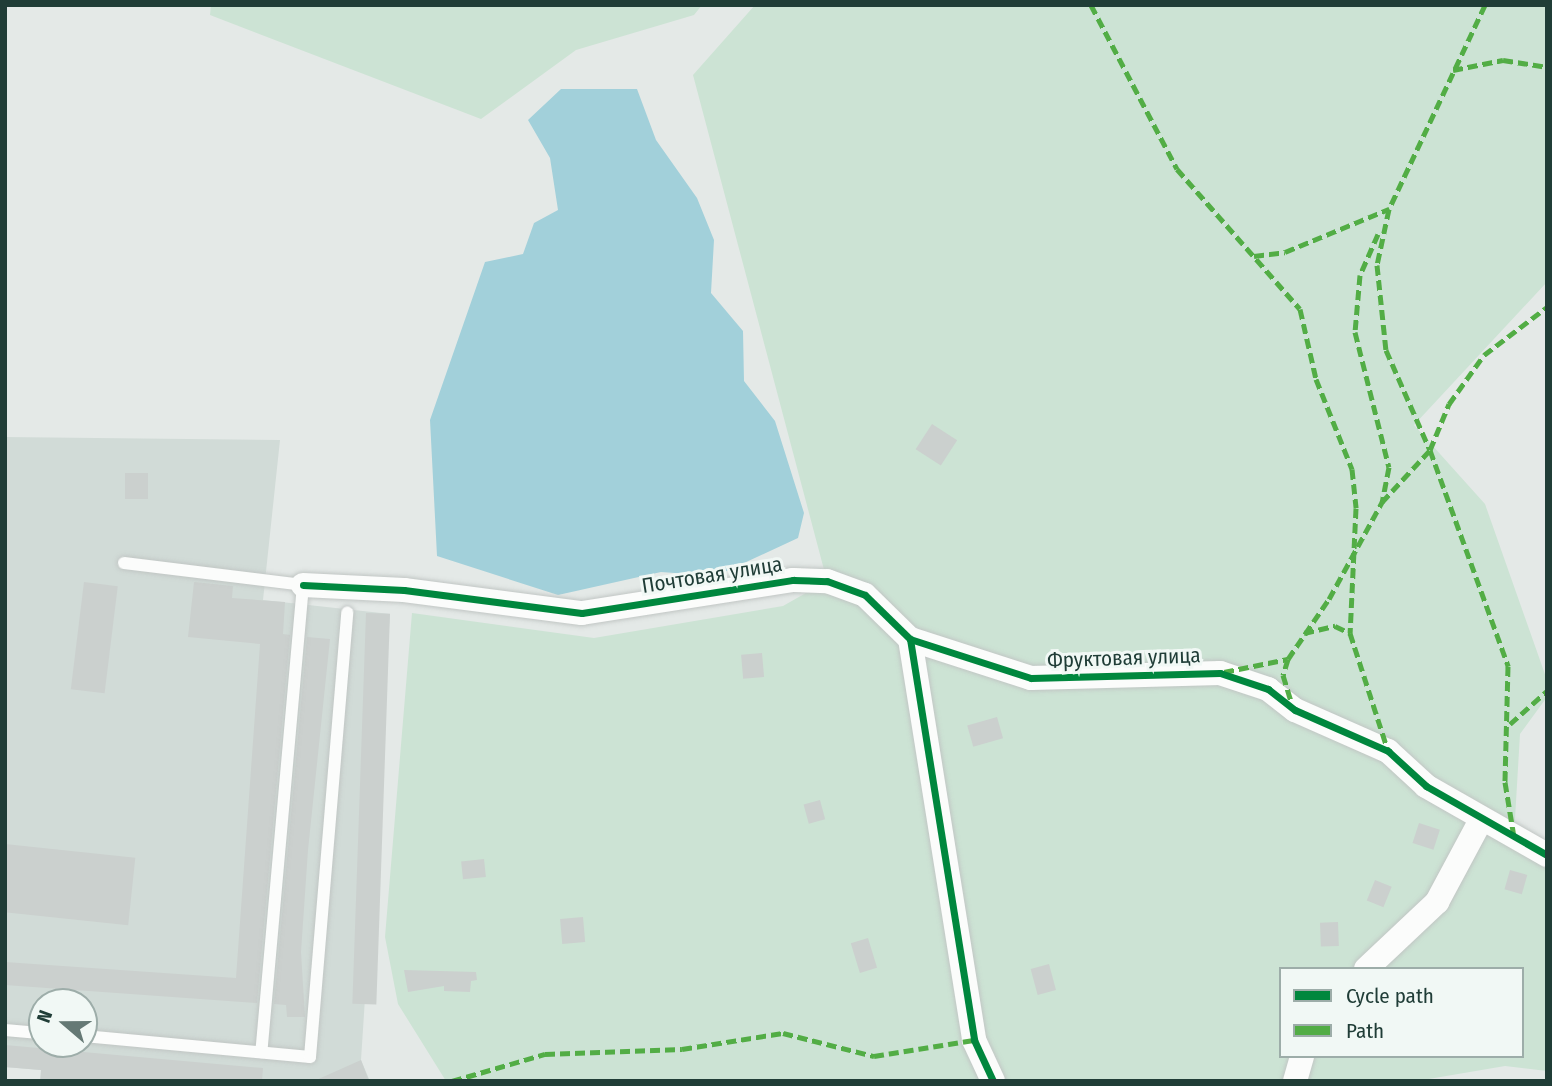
<!DOCTYPE html>
<meta charset="utf-8">
<style>
body{margin:0}
#map{position:relative;width:1552px;height:1086px;overflow:hidden;background:#e4e9e7;font-family:"Fira Sans Condensed",sans-serif}
div>[style]{position:absolute}
[style*='--x']{left:calc(var(--x)*1px);top:calc(var(--y)*1px);width:calc(var(--w)*1px);rotate:calc(var(--a)*1deg)}
.built>*{inset:0;background:#d1dbd7}
.green>*{inset:0;background:#cce3d4}
.water>*{inset:0;background:#a2d0da}
.building>*{inset:0;background:#cbd0ce;transform-origin:0 0}
.roads{filter:drop-shadow(0 0 2px #c1c6c4) drop-shadow(0 0 2px #c1c6c4)}
.service>*{height:12px;margin:-6px;padding:0 6px;transform-origin:6px;border-radius:6px;background:#fbfcfb}
.minor>*{height:24px;margin:-12px;padding:0 12px;transform-origin:12px;border-radius:12px;background:#fbfcfb}
.quiet>*{height:5px;margin-top:-2.5px;transform-origin:0;background:repeating-linear-gradient(90deg,#52ad45 0 10px,transparent 0 15px)}
.cycleway>*{height:7px;margin:-3.5px;padding:0 3.5px;transform-origin:3.5px;border-radius:3.5px;background:#00873e}
span{translate:-50% -50%;white-space:nowrap;text-align:center;line-height:1.15;-webkit-text-stroke:6px #f1f8f5;paint-order:stroke}
.street-label{font-size:21px;color:#203d37}
.frame{position:absolute;inset:0;border:7px solid #203d37;pointer-events:none}
.legend{position:absolute;left:1279px;top:967px;width:245px;height:91px;box-sizing:border-box;background:#f1f8f5;border:2px solid #9dada9;margin:0;padding:9px 12px;list-style:none;font-size:21px;color:#203d37}
.legend li{display:flex;align-items:center;gap:14px;height:35px}
.legend b{width:35px;border:2px solid #9dada9}
.north{position:absolute;left:28px;top:988px;width:70px;height:70px;box-sizing:border-box;background:#f1f8f5;border:2px solid #9dada9;border-radius:50%;rotate:290deg;font-size:19px;font-weight:700;line-height:28px;text-align:center;color:#203d37}
.north::after{content:'';display:block;margin:auto;width:24px;height:32px;background:#657975;clip-path:polygon(50% 0,100% 100%,50% 72%,0 100%)}
</style>
<div id="map">
<div class="built">
<div style="clip-path:polygon(evenodd,5px 437px,280px 440px,263px 600px,390px 614px,361px 1060px,369px 1079px,171px 1081px,5px 1067px,5px 437px,42px 1002px,84px 1002px,84px 1044px,42px 1044px,42px 1002px)"></div>
</div>
<div class="green">
<div style="clip-path:polygon(211px 5px,702px 5px,694px 15px,576px 50px,481px 119px,210px 15px)"></div>
<div style="clip-path:polygon(evenodd,755px 5px,1547px 5px,1547px 282px,1414px 425px,1485px 504px,1547px 680px,1547px 697px,1520px 734px,1514px 836px,1547px 864px,1547px 1071px,1505px 1066px,1417px 1081px,446px 1081px,398px 1004px,385px 937px,412px 613px,594px 638px,783px 606px,827px 581px,693px 75px,755px 5px,1281px 969px,1522px 969px,1522px 1056px,1281px 1056px,1281px 969px)"></div>
</div>
<div class="water">
<div style="clip-path:polygon(561px 89px,637px 89px,656px 140px,697px 198px,714px 240px,711px 293px,743px 331px,744px 381px,775px 421px,804px 513px,798px 538px,716px 576px,661px 572px,558px 595px,437px 556px,430px 420px,485px 262px,523px 254px,534px 223px,558px 210px,550px 158px,528px 120px)"></div>
</div>
<div class="building">
<div style="left:932px;top:424px;width:30px;height:30px;rotate:33deg"></div>
<div style="left:148px;top:473px;width:26px;height:23px;rotate:90deg"></div>
<div style="left:84px;top:582px;width:34px;height:108px;rotate:7deg"></div>
<div style="clip-path:polygon(194px 582px,233px 586px,232px 598px,285px 602px,283px 634px,290px 635px,257px 1003px,5px 985px,5px 962px,236px 978px,260px 644px,188px 637px)"></div>
<div style="left:366px;top:613px;width:24px;height:391px;rotate:2deg"></div>
<div style="clip-path:polygon(307px 637px,330px 639px,308px 850px,301px 952px,305px 1017px,287px 1017px,286px 1005px,274px 1004px)"></div>
<div style="left:762px;top:653px;width:24px;height:21px;rotate:85deg"></div>
<div style="left:997px;top:717px;width:22px;height:31px;rotate:74deg"></div>
<div style="left:820px;top:800px;width:20px;height:17px;rotate:75deg"></div>
<div style="left:1419px;top:823px;width:22px;height:21px;rotate:18deg"></div>
<div style="left:5px;top:844px;width:131px;height:68px;rotate:6deg"></div>
<div style="left:484px;top:859px;width:18px;height:23px;rotate:84deg"></div>
<div style="left:1510px;top:870px;width:18px;height:20px;rotate:16deg"></div>
<div style="left:1375px;top:880px;width:18px;height:22px;rotate:22deg"></div>
<div style="left:583px;top:917px;width:25px;height:23px;rotate:85deg"></div>
<div style="left:1338px;top:922px;width:24px;height:18px;rotate:88deg"></div>
<div style="left:868px;top:938px;width:31px;height:18px;rotate:73deg"></div>
<div style="left:1049px;top:964px;width:27px;height:19px;rotate:75deg"></div>
<div style="clip-path:polygon(404px 970px,476px 972px,477px 980px,471px 981px,470px 992px,444px 991px,444px 986px,408px 992px)"></div>
<div style="clip-path:polygon(5px 1045px,263px 1068px,262px 1081px,40px 1081px,41px 1070px,5px 1067px)"></div>
<div style="clip-path:polygon(361px 1060px,369px 1081px,314px 1081px)"></div>
</div>
<div class="roads">
<div class="service">
<div style="--x:124;--y:563;--w:180;--a:7"></div>
<div style="--x:303;--y:585;--w:469;--a:95.1"></div>
<div style="--x:5;--y:1030;--w:37;--a:5"></div>
<div style="--x:84;--y:1036;--w:227;--a:5.3"></div>
<div style="--x:310;--y:1057;--w:446;--a:-85.2"></div>
</div>
<div class="minor">
<div style="--x:303;--y:585;--w:101;--a:2.8"></div>
<div style="--x:404;--y:590;--w:179;--a:7.4"></div>
<div style="--x:582;--y:613;--w:214;--a:-8.9"></div>
<div style="--x:793;--y:580;--w:34;--a:2"></div>
<div style="--x:827;--y:581;--w:40;--a:20.2"></div>
<div style="--x:865;--y:595;--w:63;--a:44.4"></div>
<div style="--x:910;--y:639;--w:406;--a:80.9"></div>
<div style="--x:974;--y:1040;--w:45;--a:65.1"></div>
<div style="--x:910;--y:639;--w:127;--a:17.9"></div>
<div style="--x:1031;--y:678;--w:189;--a:-1.5"></div>
<div style="--x:1220;--y:673;--w:51;--a:18.4"></div>
<div style="--x:1268;--y:689;--w:34;--a:38"></div>
<div style="--x:1295;--y:710;--w:102;--a:23.8"></div>
<div style="--x:1388;--y:751;--w:52;--a:42.6"></div>
<div style="--x:1426;--y:786;--w:139;--a:29.7"></div>
<div style="--x:1366;--y:969;--w:98;--a:-43.3"></div>
<div style="--x:1437;--y:902;--w:93;--a:-61.8"></div>
<div style="--x:1295;--y:1081;--w:26;--a:-74"></div>
</div>
</div>
<div class="quiet">
<div style="--x:1091;--y:5;--w:185;--a:62.3"></div>
<div style="--x:1177;--y:169;--w:186;--a:48.7"></div>
<div style="--x:1300;--y:309;--w:72;--a:77.1"></div>
<div style="--x:1316;--y:379;--w:97;--a:68.2"></div>
<div style="--x:1352;--y:469;--w:39;--a:84"></div>
<div style="--x:1356;--y:508;--w:125;--a:92.7"></div>
<div style="--x:1350;--y:633;--w:124;--a:72.1"></div>
<div style="--x:1485;--y:5;--w:225;--a:115.2"></div>
<div style="--x:1389;--y:209;--w:57;--a:102.1"></div>
<div style="--x:1377;--y:265;--w:85;--a:84"></div>
<div style="--x:1386;--y:350;--w:109;--a:66.3"></div>
<div style="--x:1430;--y:450;--w:230;--a:70.1"></div>
<div style="--x:1508;--y:666;--w:116;--a:91.5"></div>
<div style="--x:1505;--y:782;--w:56;--a:80.7"></div>
<div style="--x:1453;--y:70;--w:51;--a:-11.3"></div>
<div style="--x:1503;--y:60;--w:45;--a:9"></div>
<div style="--x:1378;--y:234;--w:45;--a:113.7"></div>
<div style="--x:1360;--y:275;--w:57;--a:95"></div>
<div style="--x:1355;--y:332;--w:139;--a:75.9"></div>
<div style="--x:1389;--y:467;--w:36;--a:101"></div>
<div style="--x:1254;--y:256;--w:31;--a:-7"></div>
<div style="--x:1285;--y:252;--w:113;--a:-22.5"></div>
<div style="--x:1304;--y:633;--w:32;--a:-13"></div>
<div style="--x:1335;--y:626;--w:17;--a:25"></div>
<div style="--x:1288;--y:659;--w:17;--a:107"></div>
<div style="--x:1283;--y:675;--w:28;--a:73"></div>
<div style="--x:1224;--y:672;--w:65;--a:-11.5"></div>
<div style="--x:1288;--y:659;--w:73;--a:-55.7"></div>
<div style="--x:1329;--y:599;--w:111;--a:-61.3"></div>
<div style="--x:1382;--y:502;--w:71;--a:-47.3"></div>
<div style="--x:1430;--y:450;--w:50;--a:-67.6"></div>
<div style="--x:1449;--y:404;--w:60;--a:-54.5"></div>
<div style="--x:1484;--y:355;--w:79;--a:-37.3"></div>
<div style="--x:1510;--y:724;--w:50;--a:-41.7"></div>
<div style="--x:452;--y:1081;--w:97;--a:-16.2"></div>
<div style="--x:545;--y:1054;--w:137;--a:-2.1"></div>
<div style="--x:682;--y:1049;--w:102;--a:-9"></div>
<div style="--x:783;--y:1033;--w:94;--a:14.2"></div>
<div style="--x:874;--y:1056;--w:101;--a:-9.1"></div>
</div>
<div class="cycleway">
<div style="--x:303;--y:585;--w:101;--a:2.8"></div>
<div style="--x:404;--y:590;--w:179;--a:7.4"></div>
<div style="--x:582;--y:613;--w:214;--a:-8.9"></div>
<div style="--x:793;--y:580;--w:34;--a:2"></div>
<div style="--x:827;--y:581;--w:40;--a:20.2"></div>
<div style="--x:865;--y:595;--w:63;--a:44.4"></div>
<div style="--x:910;--y:639;--w:406;--a:80.9"></div>
<div style="--x:974;--y:1040;--w:45;--a:65.1"></div>
<div style="--x:910;--y:639;--w:127;--a:17.9"></div>
<div style="--x:1031;--y:678;--w:189;--a:-1.5"></div>
<div style="--x:1220;--y:673;--w:51;--a:18.4"></div>
<div style="--x:1268;--y:689;--w:34;--a:38"></div>
<div style="--x:1295;--y:710;--w:102;--a:23.8"></div>
<div style="--x:1388;--y:751;--w:52;--a:42.6"></div>
<div style="--x:1426;--y:786;--w:139;--a:29.7"></div>
</div>
<div class="street-label">
<span style="left:712px;top:575px;rotate:-9deg">Почтовая улица</span>
<span style="left:1124px;top:658px;rotate:-2deg">Фруктовая улица</span>
</div>
<div class="frame"></div>
<ul class="legend">
<li><b style="height:9px;background:#00873e"></b>Cycle path</li>
<li><b style="height:9px;background:#52ad45"></b>Path</li>
</ul>
<div class="north">N</div>
</div>
